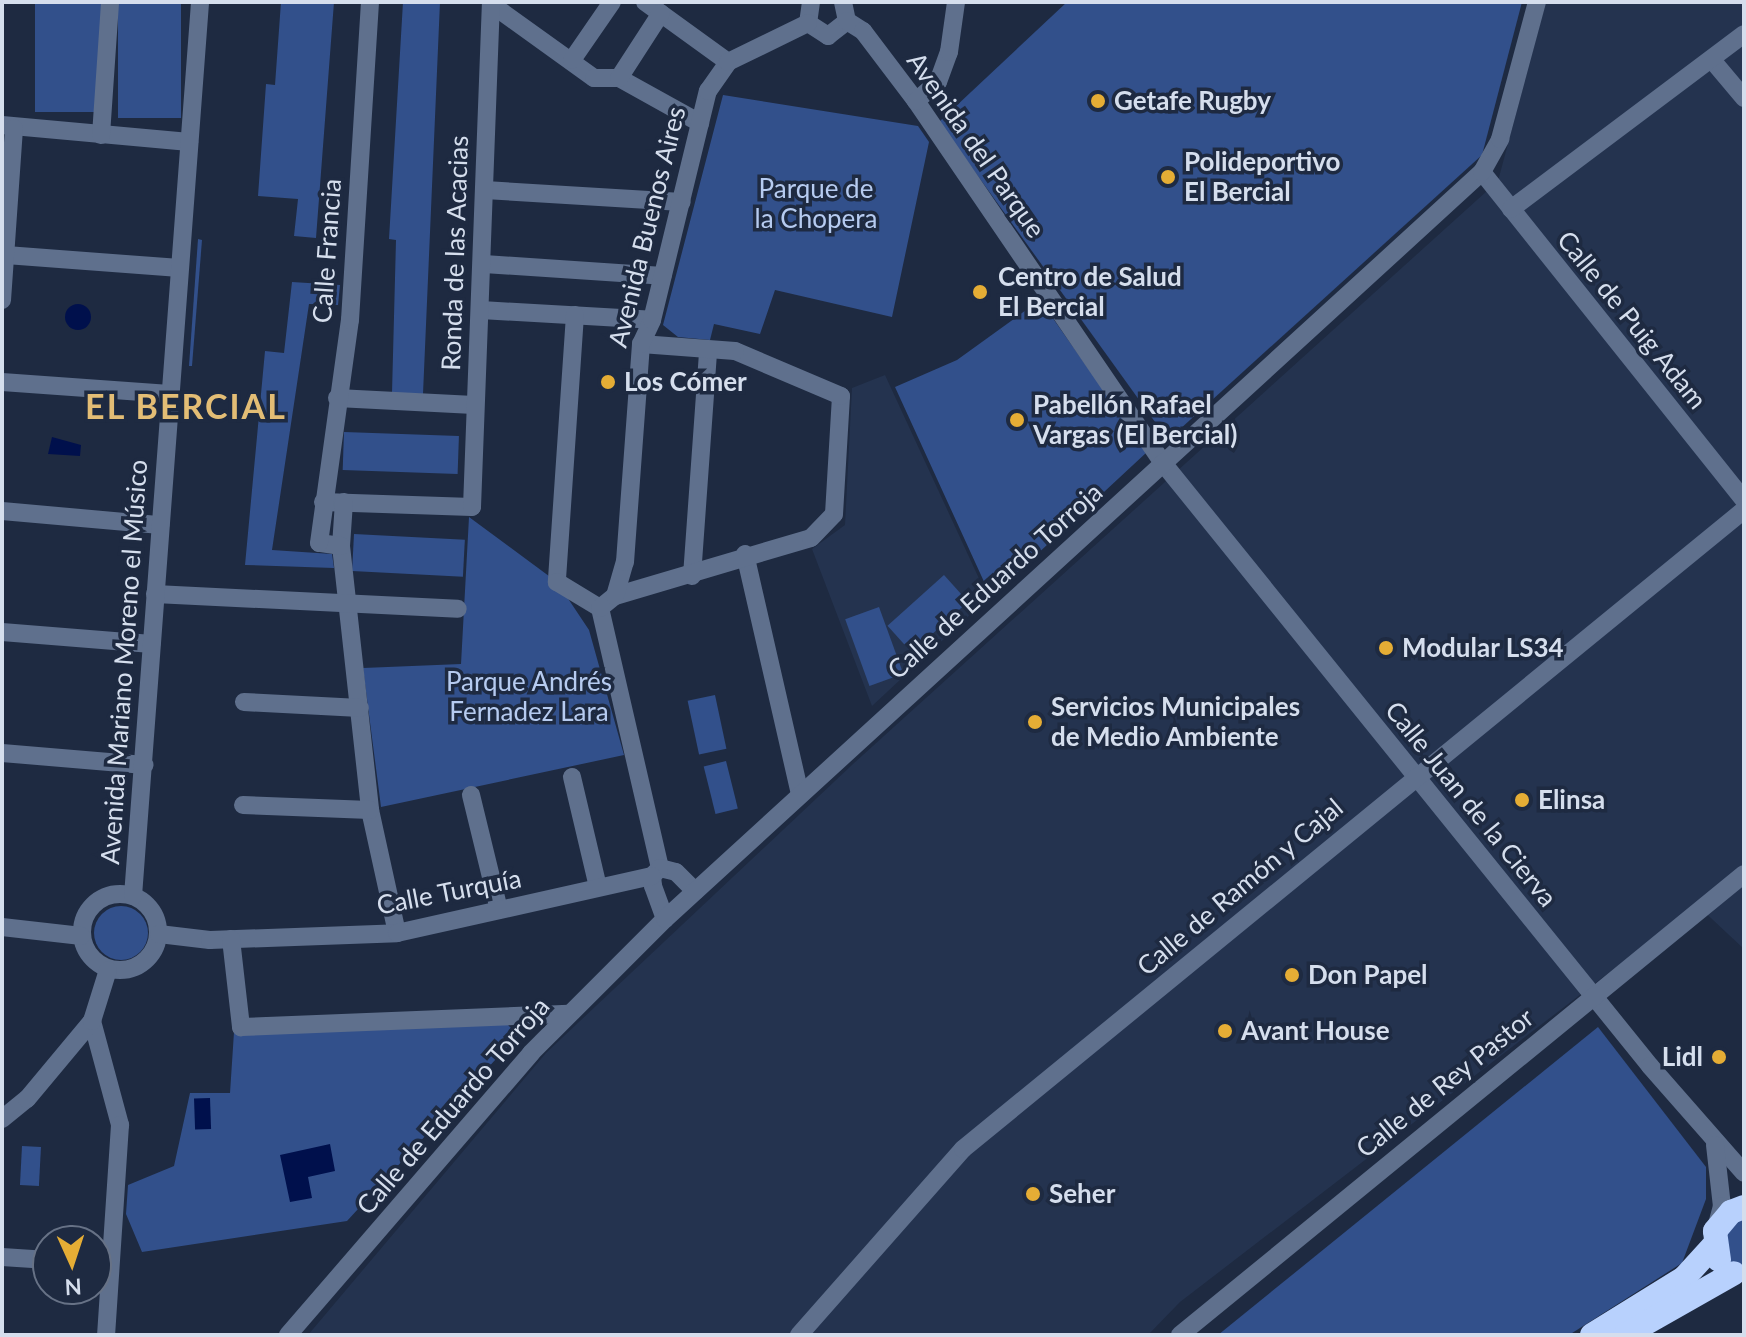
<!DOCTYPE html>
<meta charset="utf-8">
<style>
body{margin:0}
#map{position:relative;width:1746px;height:1337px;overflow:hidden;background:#1e2a41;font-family:Lato,sans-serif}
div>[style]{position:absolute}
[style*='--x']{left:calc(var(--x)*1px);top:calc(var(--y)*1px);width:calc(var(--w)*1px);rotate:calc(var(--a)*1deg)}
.built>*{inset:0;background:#24334f}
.green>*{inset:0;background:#32508b;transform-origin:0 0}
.round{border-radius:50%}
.water>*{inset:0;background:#00104c;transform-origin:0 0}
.minor>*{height:18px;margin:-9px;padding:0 9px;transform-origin:9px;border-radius:9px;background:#5f708d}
.minor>.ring{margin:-9px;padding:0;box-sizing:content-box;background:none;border:18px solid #5f708d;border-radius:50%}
.highway>*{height:24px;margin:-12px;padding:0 12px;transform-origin:12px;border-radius:12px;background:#b8d1fd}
.dots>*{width:22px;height:22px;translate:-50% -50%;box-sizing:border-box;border:4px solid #1e2a41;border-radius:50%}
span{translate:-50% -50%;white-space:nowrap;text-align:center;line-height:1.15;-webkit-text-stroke:7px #1e2a41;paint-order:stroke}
.poi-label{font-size:26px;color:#d5deed;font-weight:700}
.left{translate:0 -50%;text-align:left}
.right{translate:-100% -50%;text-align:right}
.street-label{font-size:26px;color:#d5deed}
.park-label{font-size:26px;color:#b6cbf0}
.district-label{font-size:34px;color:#e3bd75;font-weight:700;letter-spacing:2px}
.frame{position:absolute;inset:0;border:4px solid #d5deed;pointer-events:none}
.north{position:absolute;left:32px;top:1225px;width:80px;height:80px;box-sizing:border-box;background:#1e2a41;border:2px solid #677286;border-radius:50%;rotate:177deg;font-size:22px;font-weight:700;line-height:32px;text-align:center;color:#d5deed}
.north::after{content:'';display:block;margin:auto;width:28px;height:36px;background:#e5ad35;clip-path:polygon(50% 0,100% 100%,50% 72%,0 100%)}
</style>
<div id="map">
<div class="built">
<div style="clip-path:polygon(1546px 2px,1744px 2px,1744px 949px,1697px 905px,1180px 1302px,1148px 1335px,308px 1335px,546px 1053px,853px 764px,1498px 181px)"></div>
<div style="clip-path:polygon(885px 375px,988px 598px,872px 706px,812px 549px,845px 525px,852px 388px)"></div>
</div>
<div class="green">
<div style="left:35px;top:2px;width:66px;height:110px"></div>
<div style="left:118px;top:2px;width:63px;height:116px"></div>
<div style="clip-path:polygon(281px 2px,334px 2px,316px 238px,294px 236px,298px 199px,258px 196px,266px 84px,275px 85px)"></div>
<div style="clip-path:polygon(403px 2px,440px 2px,423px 394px,392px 393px,396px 240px,389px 239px)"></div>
<div style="clip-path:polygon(1067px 2px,1522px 2px,1482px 155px,1168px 440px,939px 122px)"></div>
<div style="clip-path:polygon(723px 95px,918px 126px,929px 142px,892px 317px,775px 290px,760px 334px,714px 324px,710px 340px,678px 337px,663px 325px)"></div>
<div style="clip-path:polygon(198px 239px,202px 240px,192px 366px,189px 366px)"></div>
<div style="clip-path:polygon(292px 282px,340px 285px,338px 305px,309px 304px,272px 550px,332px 554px,334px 568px,245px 565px,265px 351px,284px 353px)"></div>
<div style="clip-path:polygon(1040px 300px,1147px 452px,991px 597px,895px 387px,957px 360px)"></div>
<div style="left:344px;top:432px;width:115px;height:38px;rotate:2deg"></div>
<div style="clip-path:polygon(469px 517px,557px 582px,589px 630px,624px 755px,381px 807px,363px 668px,461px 664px)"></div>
<div style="left:354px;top:534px;width:111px;height:37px;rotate:3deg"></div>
<div style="left:944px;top:575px;width:36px;height:76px;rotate:48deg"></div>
<div style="left:879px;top:607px;width:71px;height:36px;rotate:70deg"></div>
<div style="left:715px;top:695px;width:55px;height:28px;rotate:78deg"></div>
<div style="left:726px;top:761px;width:49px;height:23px;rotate:76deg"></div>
<div class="round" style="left:94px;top:906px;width:54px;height:54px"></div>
<div style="clip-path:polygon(505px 1022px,518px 1035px,347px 1221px,142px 1252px,126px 1214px,128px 1185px,174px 1166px,190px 1093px,230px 1093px,234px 1032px)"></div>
<div style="clip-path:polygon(1598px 1027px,1706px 1167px,1706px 1199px,1682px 1263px,1569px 1335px,1218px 1335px)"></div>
<div style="left:22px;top:1146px;width:19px;height:39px;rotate:3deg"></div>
<div style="clip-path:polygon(1744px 1218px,1744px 1268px,1729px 1261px,1724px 1231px)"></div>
</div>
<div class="water">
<div class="round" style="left:65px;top:304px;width:26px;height:26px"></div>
<div style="clip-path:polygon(52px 437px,81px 445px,80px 456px,48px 454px)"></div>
<div style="left:210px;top:1098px;width:31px;height:16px;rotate:88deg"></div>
<div style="clip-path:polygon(330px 1144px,335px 1171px,308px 1177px,312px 1198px,290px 1202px,280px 1155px)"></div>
</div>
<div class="minor">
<div style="--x:645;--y:2;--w:102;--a:35.9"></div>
<div style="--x:811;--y:2;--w:21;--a:98"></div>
<div style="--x:808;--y:23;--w:24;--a:33"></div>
<div style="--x:828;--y:36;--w:24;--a:-38"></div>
<div style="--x:847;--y:21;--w:19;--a:-102"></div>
<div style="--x:491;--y:4;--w:127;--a:35.7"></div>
<div style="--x:594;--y:78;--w:25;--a:0"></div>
<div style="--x:619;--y:78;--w:93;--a:29.1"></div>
<div style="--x:847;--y:21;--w:19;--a:32"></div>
<div style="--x:863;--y:31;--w:88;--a:52.9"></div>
<div style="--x:916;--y:101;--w:438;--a:55.7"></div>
<div style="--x:1163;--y:463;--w:775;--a:51.07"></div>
<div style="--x:1650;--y:1066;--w:142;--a:48.7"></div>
<div style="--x:572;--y:60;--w:70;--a:-55.4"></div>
<div style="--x:1712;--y:60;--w:50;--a:49.9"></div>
<div style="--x:619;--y:78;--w:77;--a:-57.1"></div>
<div style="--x:916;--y:101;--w:29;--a:-41"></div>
<div style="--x:938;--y:82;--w:32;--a:-70"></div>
<div style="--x:949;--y:52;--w:50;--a:-82"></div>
<div style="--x:2;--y:125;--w:188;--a:5.2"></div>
<div style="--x:101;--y:135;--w:133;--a:-86.1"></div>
<div style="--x:1482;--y:172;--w:420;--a:51.4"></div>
<div style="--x:485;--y:190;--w:197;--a:3.5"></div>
<div style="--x:1511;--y:209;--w:291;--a:-36.9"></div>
<div style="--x:6;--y:255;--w:174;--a:4.3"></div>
<div style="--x:484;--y:264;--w:179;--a:3.8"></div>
<div style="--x:2;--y:300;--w:172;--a:-86"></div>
<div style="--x:481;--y:310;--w:171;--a:3.3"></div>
<div style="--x:575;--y:315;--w:268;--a:93.9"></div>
<div style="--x:557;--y:582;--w:50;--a:31.2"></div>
<div style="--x:2;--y:382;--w:168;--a:4.1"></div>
<div style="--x:337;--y:398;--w:137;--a:2.9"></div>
<div style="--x:323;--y:502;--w:149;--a:1.9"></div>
<div style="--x:472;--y:507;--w:505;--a:-87.85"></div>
<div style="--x:344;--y:502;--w:44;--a:93.9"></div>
<div style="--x:341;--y:546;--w:266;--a:83.7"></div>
<div style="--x:370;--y:810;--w:126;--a:77.6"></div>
<div style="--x:2;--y:511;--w:159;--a:5.1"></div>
<div style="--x:341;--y:546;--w:22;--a:-172"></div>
<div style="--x:319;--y:543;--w:225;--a:-82.1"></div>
<div style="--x:350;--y:320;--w:319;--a:-86.4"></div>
<div style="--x:745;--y:554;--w:247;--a:77.1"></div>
<div style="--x:692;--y:576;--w:226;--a:-85.9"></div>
<div style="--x:155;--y:594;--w:303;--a:2.8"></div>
<div style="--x:615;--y:596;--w:204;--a:-16.5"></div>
<div style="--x:811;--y:538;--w:33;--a:-46"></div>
<div style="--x:834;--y:514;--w:118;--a:-86.6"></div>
<div style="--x:841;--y:396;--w:115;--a:-157"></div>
<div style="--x:735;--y:351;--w:94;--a:-175.7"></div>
<div style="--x:2;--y:632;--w:150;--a:4.6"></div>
<div style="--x:244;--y:702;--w:116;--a:3"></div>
<div style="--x:2;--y:753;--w:143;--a:4.8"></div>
<div style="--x:572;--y:777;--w:113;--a:76.7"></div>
<div style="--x:471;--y:795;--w:118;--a:76.3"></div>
<div style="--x:243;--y:805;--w:127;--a:2.3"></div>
<div style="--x:660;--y:868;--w:267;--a:-103"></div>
<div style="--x:600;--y:608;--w:19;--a:-39"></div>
<div style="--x:615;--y:596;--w:35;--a:-74"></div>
<div style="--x:625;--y:562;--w:219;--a:-85.8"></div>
<div style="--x:641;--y:344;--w:26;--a:-65"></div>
<div style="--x:652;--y:320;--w:236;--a:-76.3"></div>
<div style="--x:708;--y:91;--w:35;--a:-55"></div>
<div style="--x:728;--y:62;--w:89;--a:-26"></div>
<div style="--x:660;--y:868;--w:11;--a:135"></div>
<div style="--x:652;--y:876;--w:10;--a:84"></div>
<div style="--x:653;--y:886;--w:35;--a:70"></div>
<div style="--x:660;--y:868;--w:16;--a:14"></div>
<div style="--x:676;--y:872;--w:27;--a:45"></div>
<div class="ring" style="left:82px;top:894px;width:58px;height:58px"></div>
<div style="--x:133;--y:896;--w:897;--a:-85.71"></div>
<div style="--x:2;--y:927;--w:80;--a:6.5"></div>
<div style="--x:159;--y:934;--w:51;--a:6.7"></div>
<div style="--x:210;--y:940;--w:187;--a:-2.1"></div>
<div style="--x:397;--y:933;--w:261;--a:-12.6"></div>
<div style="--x:231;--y:939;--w:89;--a:83.5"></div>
<div style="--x:241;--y:1027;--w:328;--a:-2.3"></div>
<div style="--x:92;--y:1021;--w:108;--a:74.9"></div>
<div style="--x:120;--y:1125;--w:210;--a:93.8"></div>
<div style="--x:2;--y:1119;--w:32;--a:-39"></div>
<div style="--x:27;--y:1099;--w:102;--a:-50.2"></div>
<div style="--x:92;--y:1021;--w:53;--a:-72.6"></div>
<div style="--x:1715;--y:1145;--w:61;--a:83.5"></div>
<div style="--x:1722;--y:1206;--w:24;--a:105"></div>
<div style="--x:2;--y:1257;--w:46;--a:3.7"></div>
<div style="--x:288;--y:1335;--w:372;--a:-49.2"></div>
<div style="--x:531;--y:1053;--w:190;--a:-45"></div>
<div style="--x:665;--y:919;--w:1107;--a:-42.44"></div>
<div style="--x:1482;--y:172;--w:38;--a:-61"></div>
<div style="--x:1500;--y:139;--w:142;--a:-74.9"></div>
<div style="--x:799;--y:1335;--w:248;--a:-48.6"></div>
<div style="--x:963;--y:1149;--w:1009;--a:-39.29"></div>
<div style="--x:1180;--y:1335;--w:728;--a:-39.26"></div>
</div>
<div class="highway">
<div style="--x:1719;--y:1260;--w:29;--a:-98"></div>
<div style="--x:1715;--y:1231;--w:25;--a:-50"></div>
<div style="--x:1731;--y:1212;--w:14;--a:-21"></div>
<div style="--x:1592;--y:1335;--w:108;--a:-31.8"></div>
<div style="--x:1684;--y:1278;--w:45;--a:-47.7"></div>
<div style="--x:1625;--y:1335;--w:125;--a:-29.6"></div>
</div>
<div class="dots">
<div style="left:1098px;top:101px;background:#e5ad35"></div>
<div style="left:1168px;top:177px;background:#e5ad35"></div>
<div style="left:980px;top:292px;background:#e5ad35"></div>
<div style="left:608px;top:382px;background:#e5ad35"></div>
<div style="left:1017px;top:420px;background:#e5ad35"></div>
<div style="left:1386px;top:648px;background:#e5ad35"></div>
<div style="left:1035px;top:722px;background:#e5ad35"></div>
<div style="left:1522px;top:800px;background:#e5ad35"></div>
<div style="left:1292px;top:975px;background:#e5ad35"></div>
<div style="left:1225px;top:1031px;background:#e5ad35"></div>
<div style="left:1719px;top:1057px;background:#e5ad35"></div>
<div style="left:1033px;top:1194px;background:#e5ad35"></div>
</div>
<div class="poi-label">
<span class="left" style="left:1114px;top:101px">Getafe Rugby</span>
<span class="left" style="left:1184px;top:177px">Polideportivo<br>El Bercial</span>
<span class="left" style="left:998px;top:292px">Centro de Salud<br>El Bercial</span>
<span class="left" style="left:624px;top:382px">Los Cómer</span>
<span class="left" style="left:1033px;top:420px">Pabellón Rafael<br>Vargas (El Bercial)</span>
<span class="left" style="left:1402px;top:648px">Modular LS34</span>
<span class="left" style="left:1051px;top:722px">Servicios Municipales<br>de Medio Ambiente</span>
<span class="left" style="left:1538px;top:800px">Elinsa</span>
<span class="left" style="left:1308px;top:975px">Don Papel</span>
<span class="left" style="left:1241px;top:1031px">Avant House</span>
<span class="right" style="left:1703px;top:1057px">Lidl</span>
<span class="left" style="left:1049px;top:1194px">Seher</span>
</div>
<div class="street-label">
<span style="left:976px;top:145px;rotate:55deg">Avenida del Parque</span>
<span style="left:647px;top:227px;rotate:-76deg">Avenida Buenos Aires</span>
<span style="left:327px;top:251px;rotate:-86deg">Calle Francia</span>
<span style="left:455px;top:253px;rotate:-88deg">Ronda de las Acacias</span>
<span style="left:1632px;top:320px;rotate:51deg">Calle de Puig Adam</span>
<span style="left:995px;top:581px;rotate:-42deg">Calle de Eduardo Torroja</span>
<span style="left:124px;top:662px;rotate:-86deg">Avenida Mariano Moreno el Músico</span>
<span style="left:1471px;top:804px;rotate:51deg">Calle Juan de la Cierva</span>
<span style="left:1240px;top:887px;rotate:-40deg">Calle de Ramón y Cajal</span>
<span style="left:449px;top:892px;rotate:-11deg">Calle Turquía</span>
<span style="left:1445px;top:1083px;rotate:-39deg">Calle de Rey Pastor</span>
<span style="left:453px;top:1106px;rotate:-49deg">Calle de Eduardo Torroja</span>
</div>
<div class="park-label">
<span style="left:816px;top:204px">Parque de<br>la Chopera</span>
<span style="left:529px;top:697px">Parque Andrés<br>Fernadez Lara</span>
</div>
<div class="district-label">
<span style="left:186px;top:406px">EL BERCIAL</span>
</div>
<div class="frame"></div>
<div class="north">N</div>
</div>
